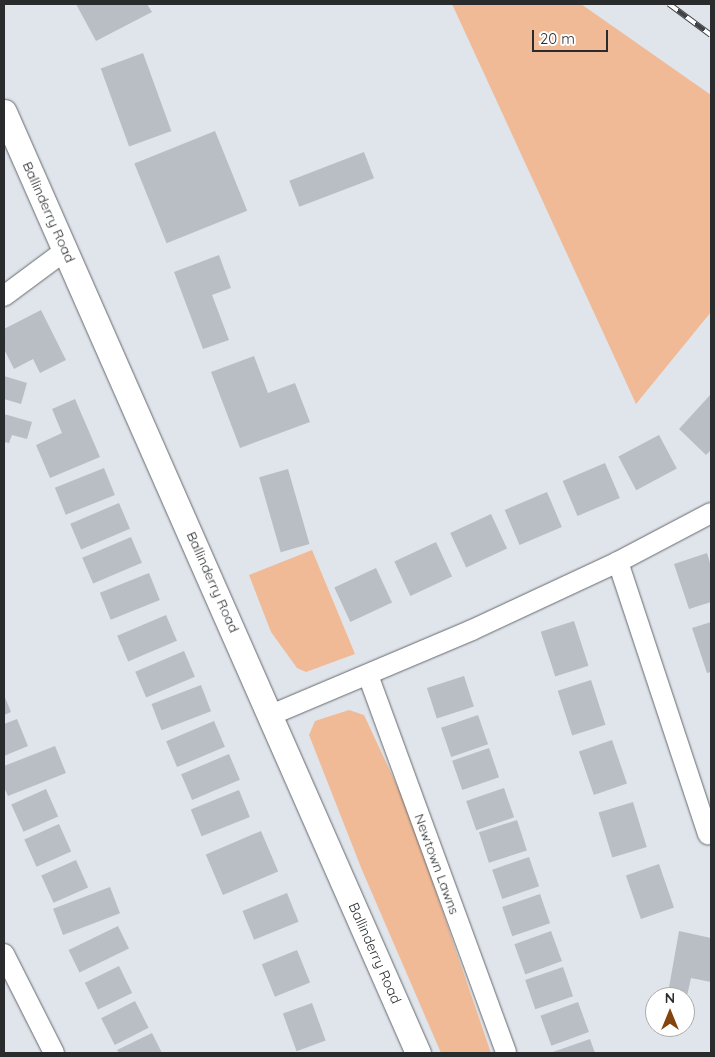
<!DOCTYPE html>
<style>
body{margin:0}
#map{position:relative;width:715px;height:1057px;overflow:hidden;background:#e0e5eb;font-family:Quicksand,sans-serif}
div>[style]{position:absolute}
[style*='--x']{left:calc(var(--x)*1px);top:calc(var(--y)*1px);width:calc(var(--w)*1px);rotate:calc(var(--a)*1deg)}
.green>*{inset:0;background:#f0ba97}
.building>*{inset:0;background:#b9bec4;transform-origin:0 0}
.roads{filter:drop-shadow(0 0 1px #65696f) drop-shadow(0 0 1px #65696f)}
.minor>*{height:20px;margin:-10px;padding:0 10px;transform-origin:10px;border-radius:10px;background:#fff}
.tertiary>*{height:25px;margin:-12.5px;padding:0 12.5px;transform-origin:12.5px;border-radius:12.5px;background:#fff}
.rail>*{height:5.5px;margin-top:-2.75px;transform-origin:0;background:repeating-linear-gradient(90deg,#fff 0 11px,#404245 0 22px);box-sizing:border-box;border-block:1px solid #404245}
span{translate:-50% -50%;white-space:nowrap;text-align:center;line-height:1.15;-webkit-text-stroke:4px #fff;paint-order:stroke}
.street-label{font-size:14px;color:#292b2d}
.frame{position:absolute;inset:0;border:5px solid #292b2d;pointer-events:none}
.north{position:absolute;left:645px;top:987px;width:50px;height:50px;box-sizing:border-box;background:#fff;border:1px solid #a9aaab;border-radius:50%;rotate:0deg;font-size:14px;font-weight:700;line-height:20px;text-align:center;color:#292b2d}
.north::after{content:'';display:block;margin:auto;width:18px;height:22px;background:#84440d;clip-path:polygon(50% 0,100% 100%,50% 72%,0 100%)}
.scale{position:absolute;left:532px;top:30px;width:76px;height:22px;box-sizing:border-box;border:2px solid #292b2d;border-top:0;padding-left:6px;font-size:15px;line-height:18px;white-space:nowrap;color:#292b2d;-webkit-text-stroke:4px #fff;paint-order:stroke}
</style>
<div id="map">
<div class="green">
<div style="clip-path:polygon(452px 4px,581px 4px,711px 95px,711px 312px,636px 404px)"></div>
<div style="clip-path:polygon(312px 550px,355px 654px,306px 672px,297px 668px,271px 632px,249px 575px)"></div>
<div style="clip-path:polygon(349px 710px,364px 715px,407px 807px,491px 1053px,441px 1053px,362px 870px,309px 735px,315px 721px)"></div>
</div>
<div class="building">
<div style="clip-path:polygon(76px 4px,147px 4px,152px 12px,96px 41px)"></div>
<div style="left:143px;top:53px;width:83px;height:45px;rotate:70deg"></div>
<div style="left:215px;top:131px;width:86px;height:87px;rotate:68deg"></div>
<div style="left:364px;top:152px;width:28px;height:80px;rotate:69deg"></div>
<div style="clip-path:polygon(219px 255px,231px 288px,212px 295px,229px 340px,203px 349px,174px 272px)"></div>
<div style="clip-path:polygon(41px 310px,66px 360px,40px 373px,33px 359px,14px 369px,4px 349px,4px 329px)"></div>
<div style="clip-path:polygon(254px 356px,268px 393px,295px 383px,310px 422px,240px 448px,211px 372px)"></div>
<div style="clip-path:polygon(4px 376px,27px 383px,21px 404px,4px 399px)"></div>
<div style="clip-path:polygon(711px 394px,711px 450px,706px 455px,679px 429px)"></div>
<div style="clip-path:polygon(75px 399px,100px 457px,50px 478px,36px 445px,62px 433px,52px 409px)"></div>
<div style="clip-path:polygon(4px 414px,32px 422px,27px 439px,12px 435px,9px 443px,4px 442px)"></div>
<div style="left:659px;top:435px;width:38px;height:46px;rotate:62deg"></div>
<div style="left:605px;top:463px;width:38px;height:46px;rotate:67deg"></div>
<div style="left:104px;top:468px;width:29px;height:53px;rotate:68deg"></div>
<div style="left:288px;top:469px;width:78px;height:30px;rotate:74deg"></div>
<div style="left:547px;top:492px;width:38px;height:46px;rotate:67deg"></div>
<div style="left:119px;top:503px;width:28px;height:53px;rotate:67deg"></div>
<div style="left:491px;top:514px;width:38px;height:45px;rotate:65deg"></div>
<div style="left:131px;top:537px;width:28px;height:53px;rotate:67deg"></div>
<div style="left:436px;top:542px;width:38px;height:46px;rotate:65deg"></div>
<div style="clip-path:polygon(707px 553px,711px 566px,711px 602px,689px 609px,674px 564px)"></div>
<div style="left:376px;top:568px;width:38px;height:46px;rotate:65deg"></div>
<div style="left:149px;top:573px;width:29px;height:53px;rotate:68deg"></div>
<div style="left:166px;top:615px;width:28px;height:53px;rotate:67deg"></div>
<div style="left:574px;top:621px;width:47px;height:35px;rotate:72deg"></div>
<div style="clip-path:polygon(711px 622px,711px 672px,707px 673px,692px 628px)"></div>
<div style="left:184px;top:651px;width:28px;height:53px;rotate:67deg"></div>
<div style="left:464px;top:676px;width:32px;height:39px;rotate:72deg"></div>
<div style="left:591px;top:680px;width:47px;height:35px;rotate:72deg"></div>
<div style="left:201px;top:685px;width:28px;height:53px;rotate:69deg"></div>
<div style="clip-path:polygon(4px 695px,11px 712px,4px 715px)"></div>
<div style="left:478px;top:715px;width:31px;height:39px;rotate:71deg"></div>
<div style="clip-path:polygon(17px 719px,28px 746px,4px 756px,4px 724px)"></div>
<div style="left:214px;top:721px;width:28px;height:52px;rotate:67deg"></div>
<div style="left:612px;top:740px;width:46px;height:35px;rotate:71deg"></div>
<div style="clip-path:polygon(55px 746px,66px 773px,8px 796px,4px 787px,4px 766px)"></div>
<div style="left:489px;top:748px;width:31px;height:39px;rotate:71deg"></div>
<div style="left:229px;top:754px;width:28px;height:52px;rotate:67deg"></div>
<div style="left:504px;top:788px;width:31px;height:40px;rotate:71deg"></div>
<div style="left:46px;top:789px;width:30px;height:38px;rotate:66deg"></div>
<div style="left:239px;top:790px;width:29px;height:52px;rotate:68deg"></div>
<div style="left:633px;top:802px;width:47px;height:36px;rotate:73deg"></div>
<div style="left:517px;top:820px;width:32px;height:40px;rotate:72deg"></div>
<div style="left:59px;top:824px;width:30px;height:38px;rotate:66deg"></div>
<div style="left:261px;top:831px;width:44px;height:60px;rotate:67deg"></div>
<div style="left:529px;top:857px;width:31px;height:39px;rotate:71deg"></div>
<div style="left:76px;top:860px;width:30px;height:38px;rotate:66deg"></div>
<div style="left:659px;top:864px;width:46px;height:35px;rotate:71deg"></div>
<div style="left:110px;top:887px;width:28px;height:61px;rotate:69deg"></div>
<div style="left:287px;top:893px;width:31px;height:48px;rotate:68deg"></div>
<div style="left:540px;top:894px;width:31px;height:40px;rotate:71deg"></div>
<div style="left:118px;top:926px;width:25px;height:55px;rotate:64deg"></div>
<div style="left:551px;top:931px;width:32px;height:39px;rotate:70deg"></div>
<div style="clip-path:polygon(679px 931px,711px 938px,711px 982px,691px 978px,687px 996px,668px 993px)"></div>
<div style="left:297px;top:950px;width:35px;height:38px;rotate:68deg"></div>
<div style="left:119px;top:966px;width:30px;height:38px;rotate:64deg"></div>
<div style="left:563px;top:967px;width:31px;height:40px;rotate:71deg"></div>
<div style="left:135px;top:1001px;width:30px;height:38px;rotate:63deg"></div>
<div style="left:578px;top:1002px;width:32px;height:40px;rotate:70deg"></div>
<div style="left:312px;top:1003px;width:40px;height:31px;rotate:70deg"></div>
<div style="clip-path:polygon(152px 1033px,162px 1053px,119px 1053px,117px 1050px)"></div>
<div style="clip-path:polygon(590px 1039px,595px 1053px,550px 1053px)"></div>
</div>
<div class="roads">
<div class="minor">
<div style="--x:4;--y:296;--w:77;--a:-36.6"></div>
<div style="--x:618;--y:562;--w:287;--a:71.7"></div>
<div style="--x:368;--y:675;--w:402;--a:69.9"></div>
<div style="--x:271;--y:715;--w:218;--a:-22.9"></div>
<div style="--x:472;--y:630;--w:161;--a:-25"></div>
<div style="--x:618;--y:562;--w:105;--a:-27.8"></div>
<div style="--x:4;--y:954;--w:111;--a:63.2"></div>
</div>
<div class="tertiary">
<div style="--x:4;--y:112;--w:1028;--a:66.25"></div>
</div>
</div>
<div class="rail">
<div style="--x:669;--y:4;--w:52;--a:36.4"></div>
</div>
<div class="street-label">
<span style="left:49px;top:212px;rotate:66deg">Ballinderry Road</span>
<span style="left:213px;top:582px;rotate:66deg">Ballinderry Road</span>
<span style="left:437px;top:864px;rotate:70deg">Newtown Lawns</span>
<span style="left:375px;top:953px;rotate:66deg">Ballinderry Road</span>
</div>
<div class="frame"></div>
<div class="north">N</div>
<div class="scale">20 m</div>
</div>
